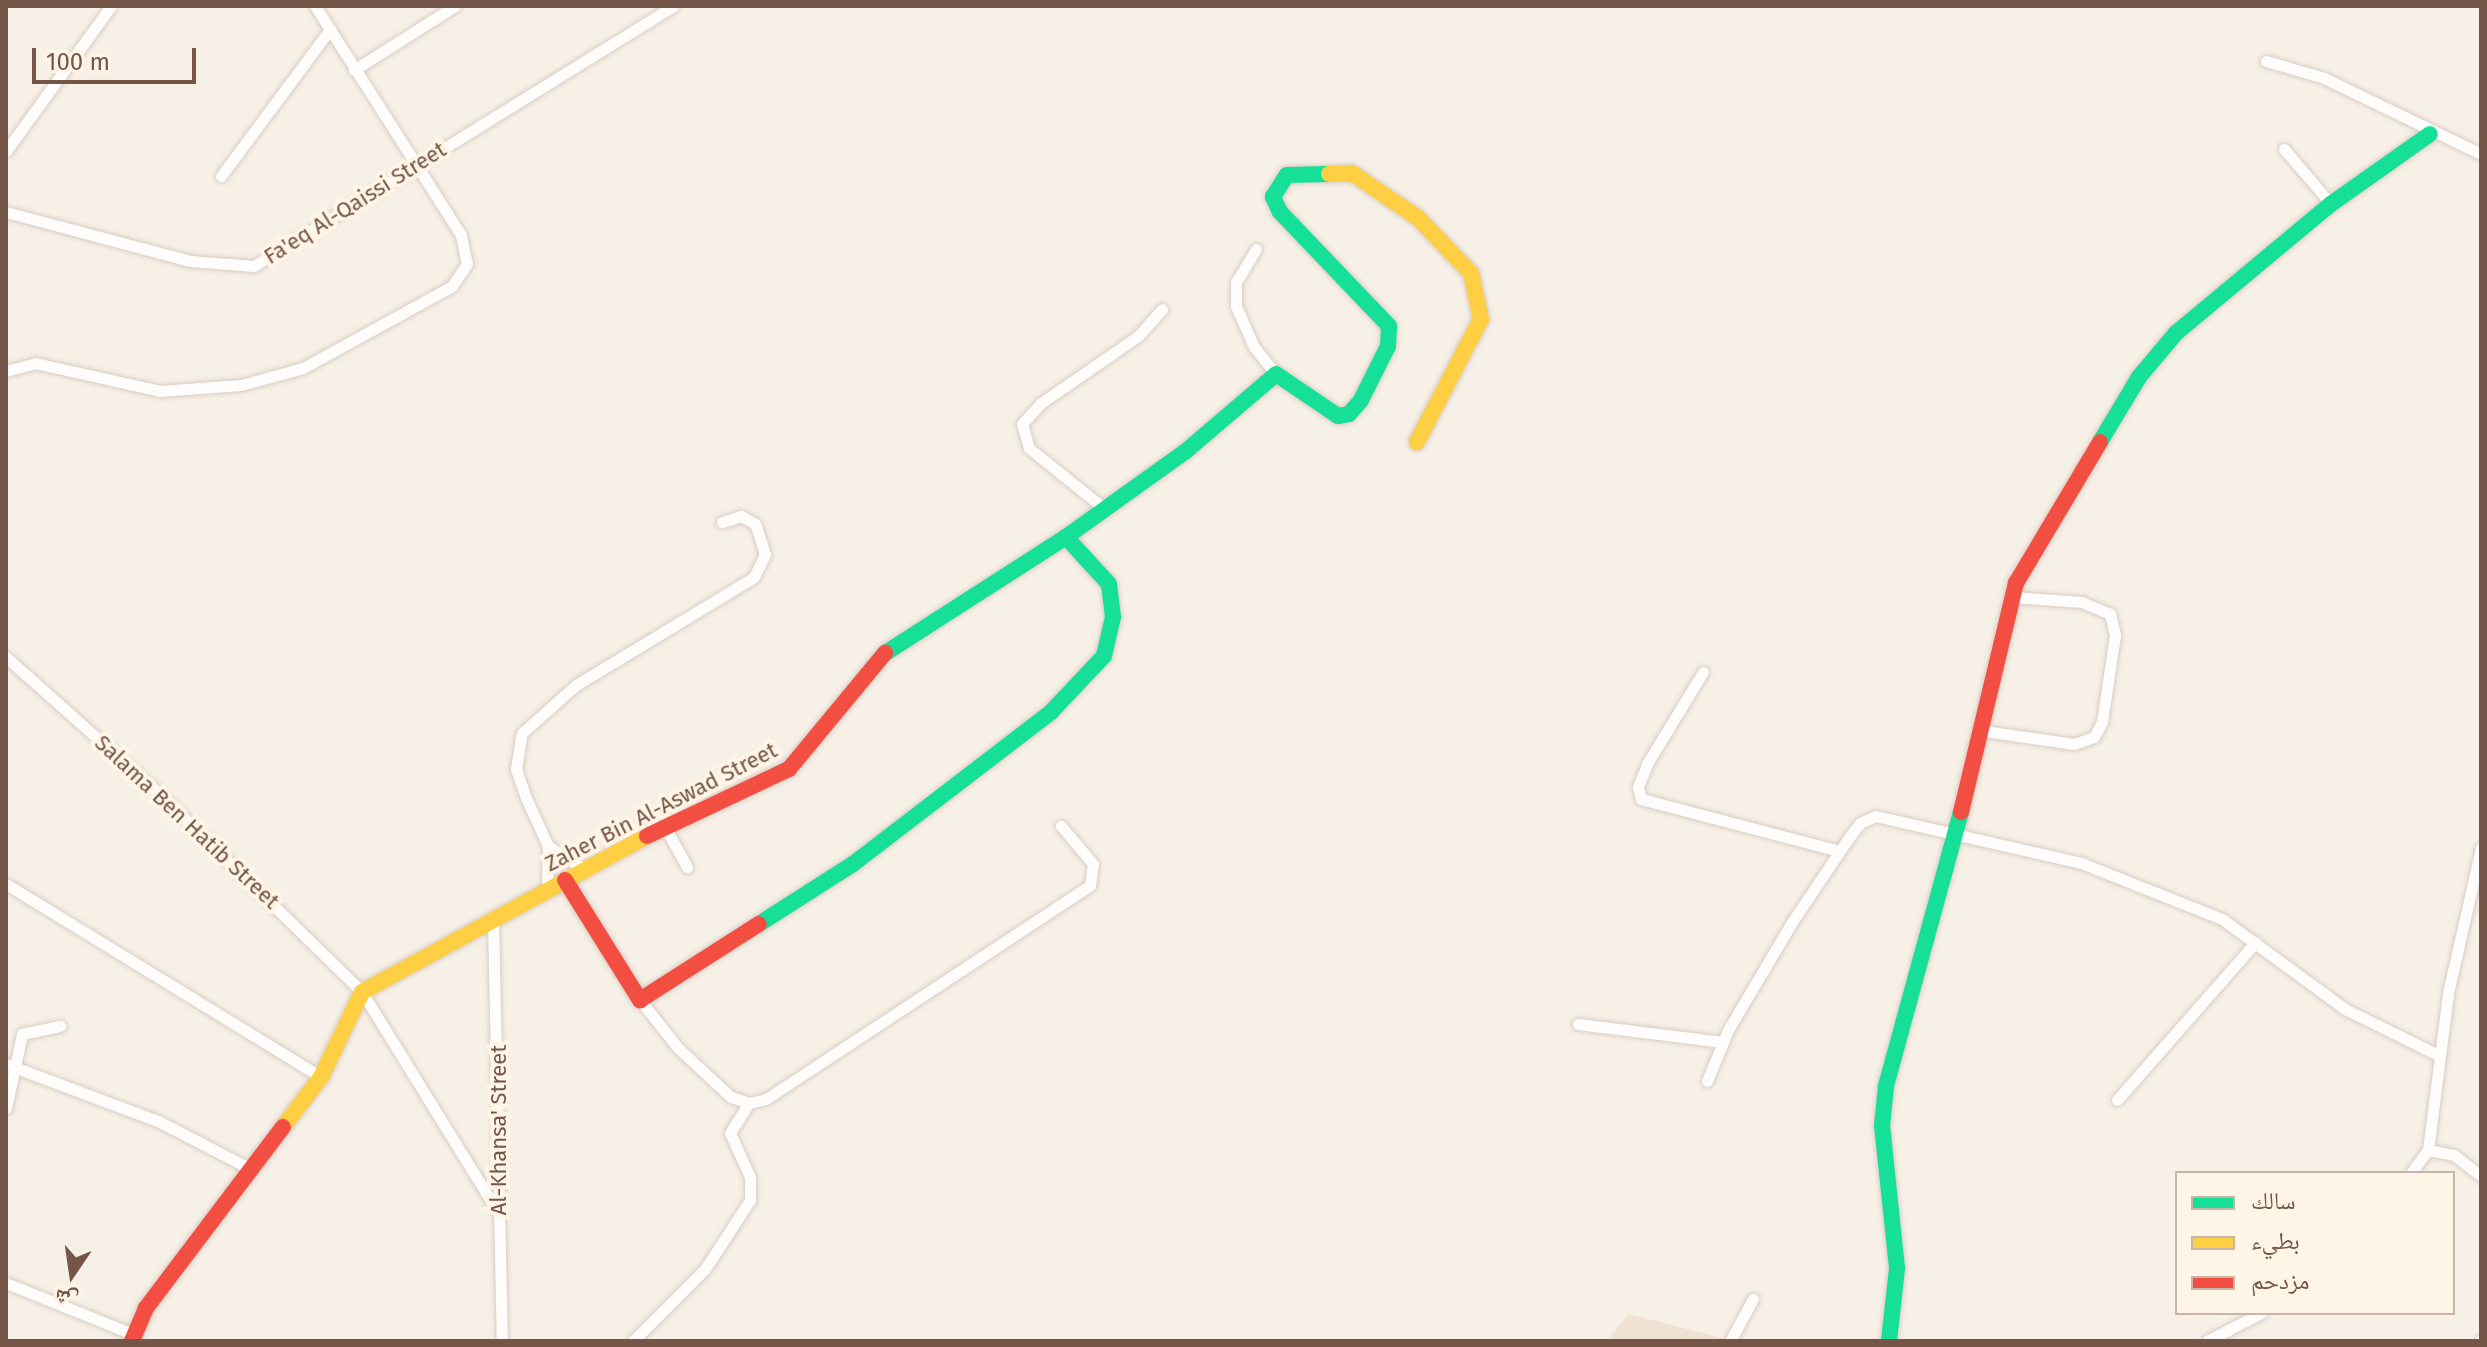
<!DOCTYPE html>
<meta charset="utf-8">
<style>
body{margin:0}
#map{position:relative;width:2487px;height:1347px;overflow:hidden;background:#f7f0e6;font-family:"Fira Sans","Noto Naskh Arabic",sans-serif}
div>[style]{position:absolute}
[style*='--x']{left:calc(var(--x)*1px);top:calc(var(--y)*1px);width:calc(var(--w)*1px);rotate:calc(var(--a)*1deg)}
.residential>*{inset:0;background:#f0e2d3}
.roads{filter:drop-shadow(0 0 2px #d8cdc5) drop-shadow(0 0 2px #d8cdc5)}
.street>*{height:11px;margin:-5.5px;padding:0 5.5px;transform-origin:5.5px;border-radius:5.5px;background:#fefdfb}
.fast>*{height:16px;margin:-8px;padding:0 8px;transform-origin:8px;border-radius:8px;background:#16e098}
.slow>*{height:16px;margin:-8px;padding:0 8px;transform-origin:8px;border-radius:8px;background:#ffcf43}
.jam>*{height:16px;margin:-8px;padding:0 8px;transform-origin:8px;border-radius:8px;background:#f24e42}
span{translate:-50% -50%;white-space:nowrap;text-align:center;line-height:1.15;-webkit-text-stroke:8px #fff5e7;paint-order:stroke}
.street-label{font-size:22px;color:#745547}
.frame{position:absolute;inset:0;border:8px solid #745547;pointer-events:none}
.legend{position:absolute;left:2175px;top:1171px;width:280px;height:144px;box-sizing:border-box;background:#fff5e7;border:2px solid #c7b5a7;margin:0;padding:10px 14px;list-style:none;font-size:24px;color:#745547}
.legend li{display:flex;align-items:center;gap:16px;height:40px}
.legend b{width:40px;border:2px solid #c7b5a7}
.north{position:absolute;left:32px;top:1235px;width:80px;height:80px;-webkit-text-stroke:6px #fff5e7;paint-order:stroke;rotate:193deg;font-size:22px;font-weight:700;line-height:32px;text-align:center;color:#745547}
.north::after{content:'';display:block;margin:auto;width:28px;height:36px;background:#745547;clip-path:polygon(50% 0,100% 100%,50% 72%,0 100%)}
.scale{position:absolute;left:32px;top:48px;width:164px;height:36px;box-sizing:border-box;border:4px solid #745547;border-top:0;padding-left:10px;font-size:24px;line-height:28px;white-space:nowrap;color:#745547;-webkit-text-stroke:6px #fff5e7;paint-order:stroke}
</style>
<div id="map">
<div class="residential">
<div style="clip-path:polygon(1629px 1314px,1734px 1341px,1606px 1341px)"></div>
</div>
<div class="roads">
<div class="street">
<div style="--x:2266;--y:61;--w:60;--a:16.3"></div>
<div style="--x:2324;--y:78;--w:174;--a:25.8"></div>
<div style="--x:354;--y:70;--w:120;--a:-32.4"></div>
<div style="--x:2284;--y:149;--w:72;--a:49.5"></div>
<div style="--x:6;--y:151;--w:179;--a:-54.1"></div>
<div style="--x:221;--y:176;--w:183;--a:-53.4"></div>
<div style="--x:6;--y:212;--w:190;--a:14.9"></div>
<div style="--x:190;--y:261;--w:64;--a:4.5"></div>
<div style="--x:254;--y:266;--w:493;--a:-31.8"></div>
<div style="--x:1256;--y:249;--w:39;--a:121"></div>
<div style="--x:1236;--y:282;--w:24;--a:90"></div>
<div style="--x:1236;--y:306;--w:45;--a:66.3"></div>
<div style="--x:1254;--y:347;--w:35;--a:51"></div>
<div style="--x:6;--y:371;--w:30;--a:-15"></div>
<div style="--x:35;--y:363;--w:128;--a:12.6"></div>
<div style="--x:160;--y:391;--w:81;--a:-4.2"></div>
<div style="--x:241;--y:385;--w:64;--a:-15.3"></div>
<div style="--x:303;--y:368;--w:170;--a:-28.8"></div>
<div style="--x:452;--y:286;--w:27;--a:-56"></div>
<div style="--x:467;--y:264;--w:30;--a:-102"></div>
<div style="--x:461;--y:235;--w:272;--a:-122.5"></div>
<div style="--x:1106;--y:510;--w:99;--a:-141.2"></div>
<div style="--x:1029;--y:448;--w:25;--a:-106"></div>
<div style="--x:1022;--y:424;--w:28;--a:-48"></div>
<div style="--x:1041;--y:403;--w:118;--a:-34.6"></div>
<div style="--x:1138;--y:336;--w:36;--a:-48"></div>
<div style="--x:6;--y:657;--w:194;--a:41.7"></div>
<div style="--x:151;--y:786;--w:295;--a:44.3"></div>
<div style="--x:362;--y:992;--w:255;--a:58.3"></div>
<div style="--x:1703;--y:672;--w:105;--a:121.4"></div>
<div style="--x:1648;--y:762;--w:27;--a:112"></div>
<div style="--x:1638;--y:787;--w:12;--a:76"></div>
<div style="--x:1641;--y:799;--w:205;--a:14.7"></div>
<div style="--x:1984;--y:731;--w:91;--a:8.2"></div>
<div style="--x:2074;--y:744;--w:21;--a:-19"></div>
<div style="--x:2094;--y:737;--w:17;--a:-62"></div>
<div style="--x:2102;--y:722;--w:88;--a:-81.5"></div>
<div style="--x:2115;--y:635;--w:22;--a:-103"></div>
<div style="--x:2110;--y:614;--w:30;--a:-157"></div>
<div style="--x:2082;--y:602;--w:70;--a:-175.9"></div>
<div style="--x:665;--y:827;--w:46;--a:61.2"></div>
<div style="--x:584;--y:869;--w:43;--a:-147.4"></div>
<div style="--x:548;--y:846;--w:53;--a:-114.6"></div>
<div style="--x:526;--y:798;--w:31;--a:-109"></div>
<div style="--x:516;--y:769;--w:36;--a:-81"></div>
<div style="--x:522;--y:733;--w:72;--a:-41.6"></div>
<div style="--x:576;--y:685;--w:208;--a:-31.2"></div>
<div style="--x:754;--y:577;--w:25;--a:-64"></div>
<div style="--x:765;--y:554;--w:32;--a:-108"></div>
<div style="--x:755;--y:524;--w:16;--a:-150"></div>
<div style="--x:741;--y:516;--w:20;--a:162"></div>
<div style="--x:6;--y:884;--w:369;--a:31.5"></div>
<div style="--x:547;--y:890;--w:44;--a:-88.7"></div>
<div style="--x:493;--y:919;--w:422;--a:88.8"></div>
<div style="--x:640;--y:1000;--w:61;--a:51.6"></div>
<div style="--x:678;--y:1048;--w:72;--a:42.8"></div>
<div style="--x:731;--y:1097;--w:19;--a:18"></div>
<div style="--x:749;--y:1103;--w:17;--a:-13"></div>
<div style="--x:766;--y:1099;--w:388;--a:-33.4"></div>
<div style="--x:1090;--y:885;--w:21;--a:-82"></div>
<div style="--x:1093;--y:864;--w:50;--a:-130.1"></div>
<div style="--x:1578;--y:1024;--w:146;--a:7.1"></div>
<div style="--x:6;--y:1064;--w:162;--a:20.6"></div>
<div style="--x:158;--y:1121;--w:102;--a:27.3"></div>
<div style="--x:1707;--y:1081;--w:55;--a:-67.6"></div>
<div style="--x:1728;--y:1030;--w:126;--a:-59.3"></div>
<div style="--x:1792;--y:922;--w:104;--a:-56"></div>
<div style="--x:1850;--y:836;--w:16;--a:-52"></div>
<div style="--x:1860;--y:823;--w:17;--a:-24"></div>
<div style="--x:1876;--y:816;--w:210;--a:12.9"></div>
<div style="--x:2081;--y:863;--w:152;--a:21.7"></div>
<div style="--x:2222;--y:919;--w:152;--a:36.2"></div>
<div style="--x:2345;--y:1009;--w:104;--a:26.3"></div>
<div style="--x:2117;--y:1100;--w:210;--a:-48.7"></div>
<div style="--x:6;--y:1108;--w:76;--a:-77.8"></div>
<div style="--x:22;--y:1034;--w:39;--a:-12"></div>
<div style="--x:2428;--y:1150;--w:26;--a:11"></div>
<div style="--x:2454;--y:1155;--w:34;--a:38"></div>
<div style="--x:2411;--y:1173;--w:29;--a:-54"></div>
<div style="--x:2428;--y:1150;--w:158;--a:-82.7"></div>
<div style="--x:2448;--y:993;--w:149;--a:-77.2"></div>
<div style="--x:6;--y:1283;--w:137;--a:21.9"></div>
<div style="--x:633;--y:1341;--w:102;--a:-45"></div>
<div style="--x:705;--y:1269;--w:82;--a:-56.9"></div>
<div style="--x:750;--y:1200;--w:23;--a:-90"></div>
<div style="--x:750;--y:1177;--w:48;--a:-114.4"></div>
<div style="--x:730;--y:1133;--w:36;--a:-58"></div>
<div style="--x:1730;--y:1341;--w:48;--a:-61.3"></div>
<div style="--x:2207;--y:1341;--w:61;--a:-27.4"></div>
<div style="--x:2481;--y:1341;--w:1;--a:-90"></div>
</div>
<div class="fast">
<div style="--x:2100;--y:442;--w:76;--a:-59"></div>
<div style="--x:2139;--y:377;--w:57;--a:-49.9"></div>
<div style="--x:2176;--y:333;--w:202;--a:-39.8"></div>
<div style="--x:2331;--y:204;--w:121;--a:-35.3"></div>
<div style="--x:1066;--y:537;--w:148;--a:-35.6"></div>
<div style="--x:1186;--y:451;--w:118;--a:-40.5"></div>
<div style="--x:1276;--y:374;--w:75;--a:34.1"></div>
<div style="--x:1338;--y:416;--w:11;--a:-10"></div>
<div style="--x:1349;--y:414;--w:18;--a:-49"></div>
<div style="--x:1361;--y:400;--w:60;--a:-63.4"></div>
<div style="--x:1388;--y:346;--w:20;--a:-87"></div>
<div style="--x:1389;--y:326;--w:158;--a:-133.7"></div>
<div style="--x:1280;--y:212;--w:17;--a:-115"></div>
<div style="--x:1273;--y:197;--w:26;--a:-58"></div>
<div style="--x:1287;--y:175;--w:42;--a:-1.4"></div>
<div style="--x:759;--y:924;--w:112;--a:-32.6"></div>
<div style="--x:853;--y:864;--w:250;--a:-37.5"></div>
<div style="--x:1051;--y:712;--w:77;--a:-46.6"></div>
<div style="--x:1104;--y:656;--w:40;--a:-77"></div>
<div style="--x:1113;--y:617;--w:33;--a:-97"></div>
<div style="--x:1109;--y:584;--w:64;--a:-132.5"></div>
<div style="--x:1066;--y:537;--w:215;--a:147.3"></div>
<div style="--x:1889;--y:1341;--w:73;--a:-83.7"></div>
<div style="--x:1897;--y:1268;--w:143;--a:-96"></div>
<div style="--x:1882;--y:1126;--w:40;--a:-84.3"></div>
<div style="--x:1886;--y:1086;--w:284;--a:-74.7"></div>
</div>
<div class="slow">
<div style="--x:1329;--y:174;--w:23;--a:-2"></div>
<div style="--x:1352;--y:173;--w:80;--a:34.3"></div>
<div style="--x:1418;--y:218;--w:76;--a:46.1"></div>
<div style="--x:1471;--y:273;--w:47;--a:77.7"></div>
<div style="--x:1481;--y:319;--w:139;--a:117.5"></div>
<div style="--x:283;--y:1127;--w:63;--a:-52.8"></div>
<div style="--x:321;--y:1077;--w:94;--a:-64.2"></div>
<div style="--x:362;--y:992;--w:325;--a:-28.7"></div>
</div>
<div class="jam">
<div style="--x:1961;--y:812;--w:236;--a:-76.5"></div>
<div style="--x:2016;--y:583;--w:164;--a:-59.2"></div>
<div style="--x:647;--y:836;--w:157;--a:-25.3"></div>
<div style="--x:789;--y:769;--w:151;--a:-50.4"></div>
<div style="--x:565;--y:880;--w:142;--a:58"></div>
<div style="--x:640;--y:1000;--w:141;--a:-32.6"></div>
<div style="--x:132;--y:1341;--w:36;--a:-67"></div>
<div style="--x:146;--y:1308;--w:227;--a:-52.9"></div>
</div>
</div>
<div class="street-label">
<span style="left:355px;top:203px;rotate:-32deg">Fa'eq Al-Qaissi Street</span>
<span style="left:661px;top:807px;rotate:-27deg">Zaher Bin Al-Aswad Street</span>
<span style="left:187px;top:822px;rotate:43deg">Salama Ben Hatib Street</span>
<span style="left:499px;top:1130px;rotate:-90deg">Al-Khansa' Street</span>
</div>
<div class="frame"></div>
<ul class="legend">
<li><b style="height:10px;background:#16e098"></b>سالك</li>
<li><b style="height:10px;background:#ffcf43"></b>بطيء</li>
<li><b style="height:10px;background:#f24e42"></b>مزدحم</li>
</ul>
<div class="north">ش</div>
<div class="scale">100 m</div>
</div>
